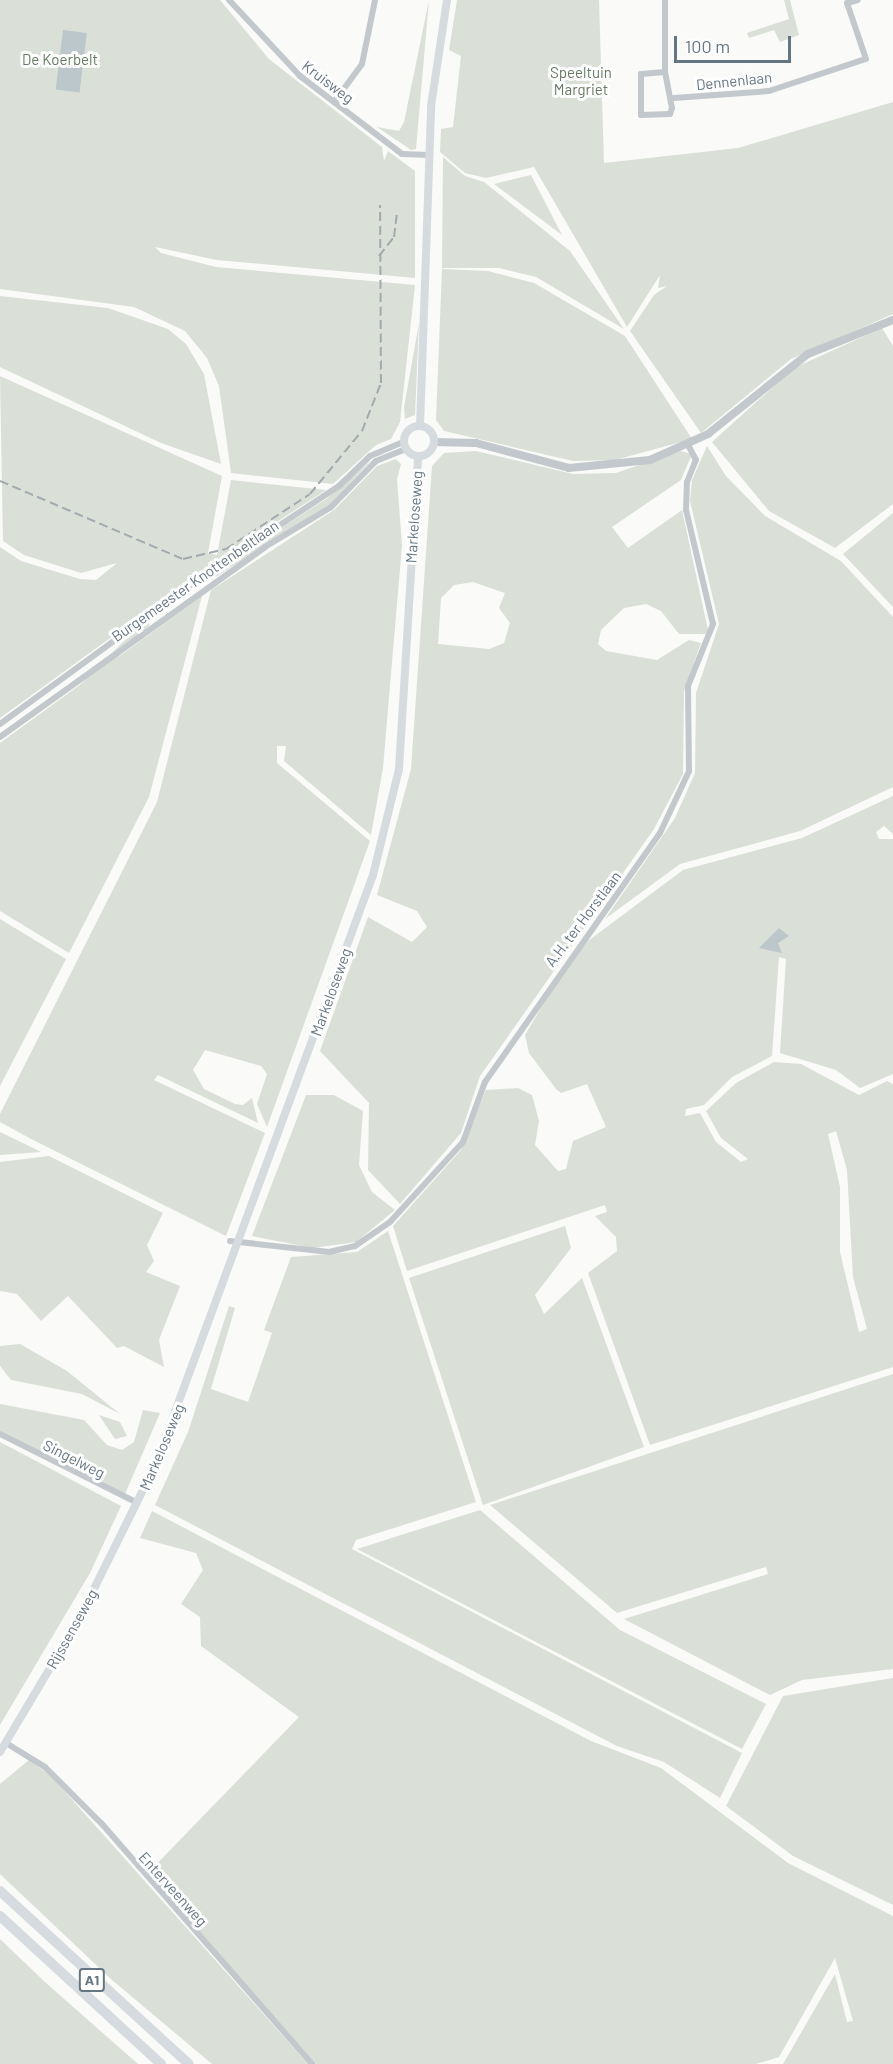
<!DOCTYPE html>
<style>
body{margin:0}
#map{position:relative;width:893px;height:2064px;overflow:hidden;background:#fafaf8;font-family:Barlow,sans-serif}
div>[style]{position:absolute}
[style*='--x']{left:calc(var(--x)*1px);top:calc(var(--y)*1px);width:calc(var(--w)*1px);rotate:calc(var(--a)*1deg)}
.green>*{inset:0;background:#dadfd7;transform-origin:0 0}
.water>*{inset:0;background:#bbc7cb;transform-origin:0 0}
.minor>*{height:6px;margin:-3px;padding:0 3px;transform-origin:3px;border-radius:3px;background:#c3c8cc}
.tertiary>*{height:8px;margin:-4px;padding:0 4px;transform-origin:4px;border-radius:4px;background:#c3c8cc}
.secondary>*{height:8px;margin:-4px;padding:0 4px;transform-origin:4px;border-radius:4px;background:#d6dbdf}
.secondary>.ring{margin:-4px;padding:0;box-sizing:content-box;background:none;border:8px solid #d6dbdf;border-radius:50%}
.motorway>*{height:10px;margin:-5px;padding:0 5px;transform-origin:5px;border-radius:5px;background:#d6dbdf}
.rail>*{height:2px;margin-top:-1px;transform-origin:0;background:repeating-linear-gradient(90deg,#a2aab0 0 9px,transparent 0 13.5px)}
span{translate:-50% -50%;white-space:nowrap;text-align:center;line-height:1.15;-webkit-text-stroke:6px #fff;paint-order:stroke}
.shield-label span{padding:2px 4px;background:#fff;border:2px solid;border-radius:4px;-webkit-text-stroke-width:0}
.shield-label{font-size:14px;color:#657683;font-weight:700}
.park-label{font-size:15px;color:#687a64}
.street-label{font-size:15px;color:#657683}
.scale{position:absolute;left:674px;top:36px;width:117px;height:27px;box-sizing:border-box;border:3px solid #657683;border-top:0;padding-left:8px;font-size:18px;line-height:21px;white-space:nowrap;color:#657683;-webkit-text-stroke:4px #fff;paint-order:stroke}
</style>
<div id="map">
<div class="green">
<div style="clip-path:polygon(0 0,220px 0,269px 59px,382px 147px,384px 161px,388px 151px,415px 171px,415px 278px,217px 260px,155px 247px,161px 253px,216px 267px,415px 285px,400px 422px,391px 439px,376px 445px,333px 484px,231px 473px,219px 386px,207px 358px,185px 331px,134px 307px,0 289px)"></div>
<div style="clip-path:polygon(429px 0,416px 149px,411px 150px,377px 127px,399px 131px,404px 122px)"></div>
<div style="clip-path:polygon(457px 0,599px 0,604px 163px,738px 148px,893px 102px,893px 314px,791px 359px,701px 433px,630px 331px,654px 295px,667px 286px,658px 288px,660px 275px,627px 327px,534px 167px,486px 178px,465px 173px,440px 152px,441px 129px,453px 127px,461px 56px,449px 50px)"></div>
<div style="clip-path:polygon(784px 0,790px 0,799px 35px,780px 42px,774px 30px,749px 38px,747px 33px,789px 19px)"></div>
<div style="clip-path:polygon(443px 157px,465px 176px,484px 182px,570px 251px,624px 329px,536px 277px,499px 268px,442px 268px)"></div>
<div style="clip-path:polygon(531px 175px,562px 235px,494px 184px)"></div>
<div style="clip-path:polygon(442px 269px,488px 271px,534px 283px,625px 336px,692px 439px,615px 460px,573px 461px,444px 431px,436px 420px)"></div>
<div style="clip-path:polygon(0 296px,108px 308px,168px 329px,186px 344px,204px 374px,221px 464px,161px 443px,0 367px)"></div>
<div style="clip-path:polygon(419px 323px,415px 415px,405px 419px,404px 407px)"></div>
<div style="clip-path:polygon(882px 328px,893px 346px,893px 504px,835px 548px,769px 511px,712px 442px,794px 368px)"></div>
<div style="clip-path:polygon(0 376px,222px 476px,208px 553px,217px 555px,231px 480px,326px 490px,215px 562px,0 718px,0 547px,21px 561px,80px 579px,96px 580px,117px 563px,81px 573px,24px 555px,3px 541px)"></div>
<div style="clip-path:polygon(707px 446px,726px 476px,765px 516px,841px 561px,893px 617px,893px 787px,800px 831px,680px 864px,605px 919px,675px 818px,695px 773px,696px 693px,719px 624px,690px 501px,692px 480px)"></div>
<div style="clip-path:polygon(evenodd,476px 451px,573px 474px,616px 473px,680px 451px,692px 454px,681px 480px,612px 527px,628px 548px,682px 510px,708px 630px,706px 634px,679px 634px,661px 611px,646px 604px,624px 608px,601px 630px,598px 644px,606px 651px,657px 660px,689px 640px,701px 643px,684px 691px,683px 774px,654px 829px,480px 1076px,461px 1133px,400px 1204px,368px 1170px,369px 1103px,320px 1051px,368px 917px,412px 942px,427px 927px,417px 911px,377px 895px,411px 769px,432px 466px,444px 453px,476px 451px,473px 582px,505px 593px,499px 608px,510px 623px,504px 643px,489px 649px,438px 644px,441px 598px,454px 585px,473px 582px)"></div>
<div style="clip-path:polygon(374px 458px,330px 504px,208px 582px,208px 575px,326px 499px)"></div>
<div style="clip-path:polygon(396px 459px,401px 464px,397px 479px,402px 545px,383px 768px,371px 835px,284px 761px,286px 746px,277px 746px,277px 763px,370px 841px,267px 1127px,257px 1104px,267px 1074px,261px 1066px,205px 1050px,193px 1070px,204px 1089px,235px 1104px,243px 1105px,252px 1098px,258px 1123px,158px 1075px,154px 1080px,265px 1133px,226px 1236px,31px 1139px,0 1122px,0 1114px,157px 802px,211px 590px,334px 510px,377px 466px)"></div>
<div style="clip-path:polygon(893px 513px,893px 607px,843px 554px)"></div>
<div style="clip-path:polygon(202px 596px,149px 797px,69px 953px,0 911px,0 743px)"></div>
<div style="left:145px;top:620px;width:7px;height:128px;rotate:45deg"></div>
<div style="clip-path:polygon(evenodd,893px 796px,893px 834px,884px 826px,876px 832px,879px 839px,893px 839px,893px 1074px,860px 1088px,836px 1070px,780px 1053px,786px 959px,779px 957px,772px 1056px,732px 1077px,704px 1105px,686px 1109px,685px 1116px,700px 1113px,716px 1142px,741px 1162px,748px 1159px,721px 1138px,706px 1111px,736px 1083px,774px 1062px,801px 1064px,859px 1095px,887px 1081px,893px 1084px,893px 1367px,650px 1445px,588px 1273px,617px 1251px,616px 1237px,595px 1216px,607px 1212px,605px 1205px,407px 1271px,393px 1226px,461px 1150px,486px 1090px,518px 1088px,532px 1095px,539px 1121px,535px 1145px,558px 1171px,566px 1169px,573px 1141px,606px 1127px,587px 1084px,561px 1093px,556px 1089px,529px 1053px,525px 1035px,558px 979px,588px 941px,683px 870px,802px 838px,893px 796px,836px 1131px,847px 1170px,853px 1277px,867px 1329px,859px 1332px,840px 1252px,840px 1187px,828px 1134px,836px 1131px)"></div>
<div style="clip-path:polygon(0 919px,66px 959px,0 1086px)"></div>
<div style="clip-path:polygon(306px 1095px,334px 1095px,363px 1111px,359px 1165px,372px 1192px,395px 1210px,356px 1242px,313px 1248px,252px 1236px)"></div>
<div style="clip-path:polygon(0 1132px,27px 1145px,41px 1152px,0 1155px)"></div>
<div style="clip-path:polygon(49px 1156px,163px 1213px,147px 1245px,154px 1261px,146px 1272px,180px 1286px,159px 1340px,164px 1367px,124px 1346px,117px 1348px,68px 1296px,41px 1321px,17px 1294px,0 1291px,0 1162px)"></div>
<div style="clip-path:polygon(565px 1226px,571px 1248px,535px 1295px,544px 1314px,582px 1278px,644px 1447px,483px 1505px,409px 1278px)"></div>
<div style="clip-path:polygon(388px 1231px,476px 1502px,356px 1540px,352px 1549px,742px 1753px,720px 1798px,664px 1762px,617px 1746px,155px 1505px,188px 1432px,229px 1306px,235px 1308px,211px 1389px,248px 1402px,272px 1333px,264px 1330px,291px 1257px,357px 1252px)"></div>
<div style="clip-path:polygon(20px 1344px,67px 1371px,120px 1414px,82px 1394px,11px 1380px,0 1366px,0 1346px)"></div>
<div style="clip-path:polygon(893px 1374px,893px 1669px,802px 1680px,770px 1695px,624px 1619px,768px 1574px,766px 1567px,617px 1613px,490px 1505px)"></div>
<div style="clip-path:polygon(0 1404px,84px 1420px,107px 1445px,122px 1450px,134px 1442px,143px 1410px,160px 1413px,125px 1494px,0 1431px)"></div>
<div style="clip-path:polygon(99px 1415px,120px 1422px,127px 1436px,115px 1439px)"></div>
<div style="clip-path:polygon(0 1442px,121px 1506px,90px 1573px,0 1725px)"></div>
<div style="clip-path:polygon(480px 1510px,620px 1630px,766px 1704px,742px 1749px,357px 1549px)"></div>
<div style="clip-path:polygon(152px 1511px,591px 1741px,661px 1768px,788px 1863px,893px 1916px,893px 2064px,783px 2064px,835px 1974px,847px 2022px,853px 2021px,835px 1958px,779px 2057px,756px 2064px,316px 2064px,147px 1874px,299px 1717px,201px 1646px,200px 1617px,181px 1604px,203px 1570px,196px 1553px,140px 1538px)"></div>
<div style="clip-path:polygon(893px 1678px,893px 1905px,793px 1856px,726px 1806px,783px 1696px)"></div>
<div style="clip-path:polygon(29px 1760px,51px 1776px,308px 2064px,212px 2064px,112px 1980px,0 1874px,0 1784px)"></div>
<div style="clip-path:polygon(0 1939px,46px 1983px,138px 2064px,0 2064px)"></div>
</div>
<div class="water">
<div style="left:63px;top:30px;width:24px;height:60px;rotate:7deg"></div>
<div style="clip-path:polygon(779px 928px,789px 936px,778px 943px,782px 953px,759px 948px)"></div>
</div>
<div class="minor">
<div style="--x:229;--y:0;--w:104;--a:46.9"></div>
<div style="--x:300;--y:76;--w:128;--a:37.4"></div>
<div style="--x:402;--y:154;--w:27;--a:2"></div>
<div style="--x:665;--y:72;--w:24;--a:175"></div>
<div style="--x:641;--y:74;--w:41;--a:90"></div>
<div style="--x:641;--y:115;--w:29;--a:-2"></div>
<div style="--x:670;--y:114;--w:6;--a:-72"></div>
<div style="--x:672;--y:108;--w:37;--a:-101"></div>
<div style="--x:665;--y:72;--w:72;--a:-90"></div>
<div style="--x:674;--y:98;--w:95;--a:-4.2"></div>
<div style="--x:769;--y:91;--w:102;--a:-18.3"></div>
<div style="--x:866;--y:59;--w:59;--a:-108.7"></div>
<div style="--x:847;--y:3;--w:11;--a:-15"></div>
<div style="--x:334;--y:102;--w:47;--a:-53.6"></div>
<div style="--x:362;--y:64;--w:65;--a:-78.5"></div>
<div style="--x:0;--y:724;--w:253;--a:-36.1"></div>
<div style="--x:204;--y:575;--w:162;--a:-33.4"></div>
<div style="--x:339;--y:486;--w:43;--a:-44.1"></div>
<div style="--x:370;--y:456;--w:36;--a:-23"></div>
<div style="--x:0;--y:737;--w:326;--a:-35.6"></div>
<div style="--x:265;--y:547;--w:77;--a:-31.2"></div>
<div style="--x:331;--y:507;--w:64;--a:-45.6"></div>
<div style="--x:376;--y:461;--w:31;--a:-22"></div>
<div style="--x:230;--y:1241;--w:100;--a:6.3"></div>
<div style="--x:329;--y:1252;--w:27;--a:-13"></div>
<div style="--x:355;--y:1246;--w:42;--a:-34.4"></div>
<div style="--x:390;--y:1222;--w:108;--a:-47.6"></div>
<div style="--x:463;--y:1142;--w:64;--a:-69.9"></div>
<div style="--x:485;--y:1082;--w:304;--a:-54.9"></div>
<div style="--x:660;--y:833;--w:68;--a:-64.9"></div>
<div style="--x:689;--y:771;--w:85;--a:-90.7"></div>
<div style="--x:688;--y:686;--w:67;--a:-68"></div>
<div style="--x:713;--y:624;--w:117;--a:-103.3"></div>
<div style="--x:686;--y:510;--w:28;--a:-88"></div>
<div style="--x:687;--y:482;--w:24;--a:-68"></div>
<div style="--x:696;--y:460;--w:17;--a:-118"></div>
<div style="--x:0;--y:1434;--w:154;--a:26.6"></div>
<div style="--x:6;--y:1743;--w:46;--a:31.6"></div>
<div style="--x:45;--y:1767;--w:81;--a:45"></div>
<div style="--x:102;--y:1824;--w:319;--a:48.8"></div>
</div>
<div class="tertiary">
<div style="--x:434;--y:442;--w:42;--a:1.4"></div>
<div style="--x:476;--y:443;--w:96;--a:15"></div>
<div style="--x:569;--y:468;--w:81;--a:-5.6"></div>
<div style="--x:650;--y:460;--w:64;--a:-24.1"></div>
<div style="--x:708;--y:434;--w:128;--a:-38.7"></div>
<div style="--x:808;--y:354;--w:92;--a:-21.8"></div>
</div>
<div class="secondary">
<div class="ring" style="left:404px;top:426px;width:22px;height:22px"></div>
<div style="--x:420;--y:426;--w:320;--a:-88"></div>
<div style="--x:431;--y:106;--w:107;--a:-81.4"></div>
<div style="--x:0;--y:1752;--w:150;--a:-59.2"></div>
<div style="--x:77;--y:1623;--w:175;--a:-63.6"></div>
<div style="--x:155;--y:1466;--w:630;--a:-69.75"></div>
<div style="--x:373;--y:875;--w:109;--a:-76.2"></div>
<div style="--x:399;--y:769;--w:313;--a:-86.5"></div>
</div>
<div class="motorway">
<div style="--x:0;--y:1891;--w:256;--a:42.5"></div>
<div style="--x:0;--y:1916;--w:219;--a:42.6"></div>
</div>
<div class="rail">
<div style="--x:379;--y:256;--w:24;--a:-52"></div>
<div style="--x:394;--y:237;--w:25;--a:-83"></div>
<div style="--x:0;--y:481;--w:199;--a:23.1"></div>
<div style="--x:183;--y:559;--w:44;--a:-13.1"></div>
<div style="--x:226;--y:549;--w:100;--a:-33.2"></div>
<div style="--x:310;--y:494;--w:82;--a:-50.5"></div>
<div style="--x:362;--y:431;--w:52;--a:-68.4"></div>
<div style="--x:381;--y:383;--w:178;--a:-90.3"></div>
</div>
<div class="shield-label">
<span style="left:92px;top:1980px">A1</span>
</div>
<div class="park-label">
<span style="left:60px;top:60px">De Koerbelt</span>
<span style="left:581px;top:81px">Speeltuin<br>Margriet</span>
</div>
<div class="street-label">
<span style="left:734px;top:81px;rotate:-6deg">Dennenlaan</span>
<span style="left:328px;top:82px;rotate:37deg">Kruisweg</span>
<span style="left:414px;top:517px;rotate:-86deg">Markeloseweg</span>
<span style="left:195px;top:581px;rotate:-35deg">Burgemeester Knottenbeltlaan</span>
<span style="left:583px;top:919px;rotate:-53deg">A.H. ter Horstlaan</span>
<span style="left:331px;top:992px;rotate:-70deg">Markeloseweg</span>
<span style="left:162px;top:1447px;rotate:-67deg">Markeloseweg</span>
<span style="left:74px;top:1459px;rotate:27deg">Singelweg</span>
<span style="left:72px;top:1629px;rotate:-61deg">Rijssenseweg</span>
<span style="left:173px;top:1889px;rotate:48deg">Enterveenweg</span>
</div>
<div class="scale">100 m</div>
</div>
